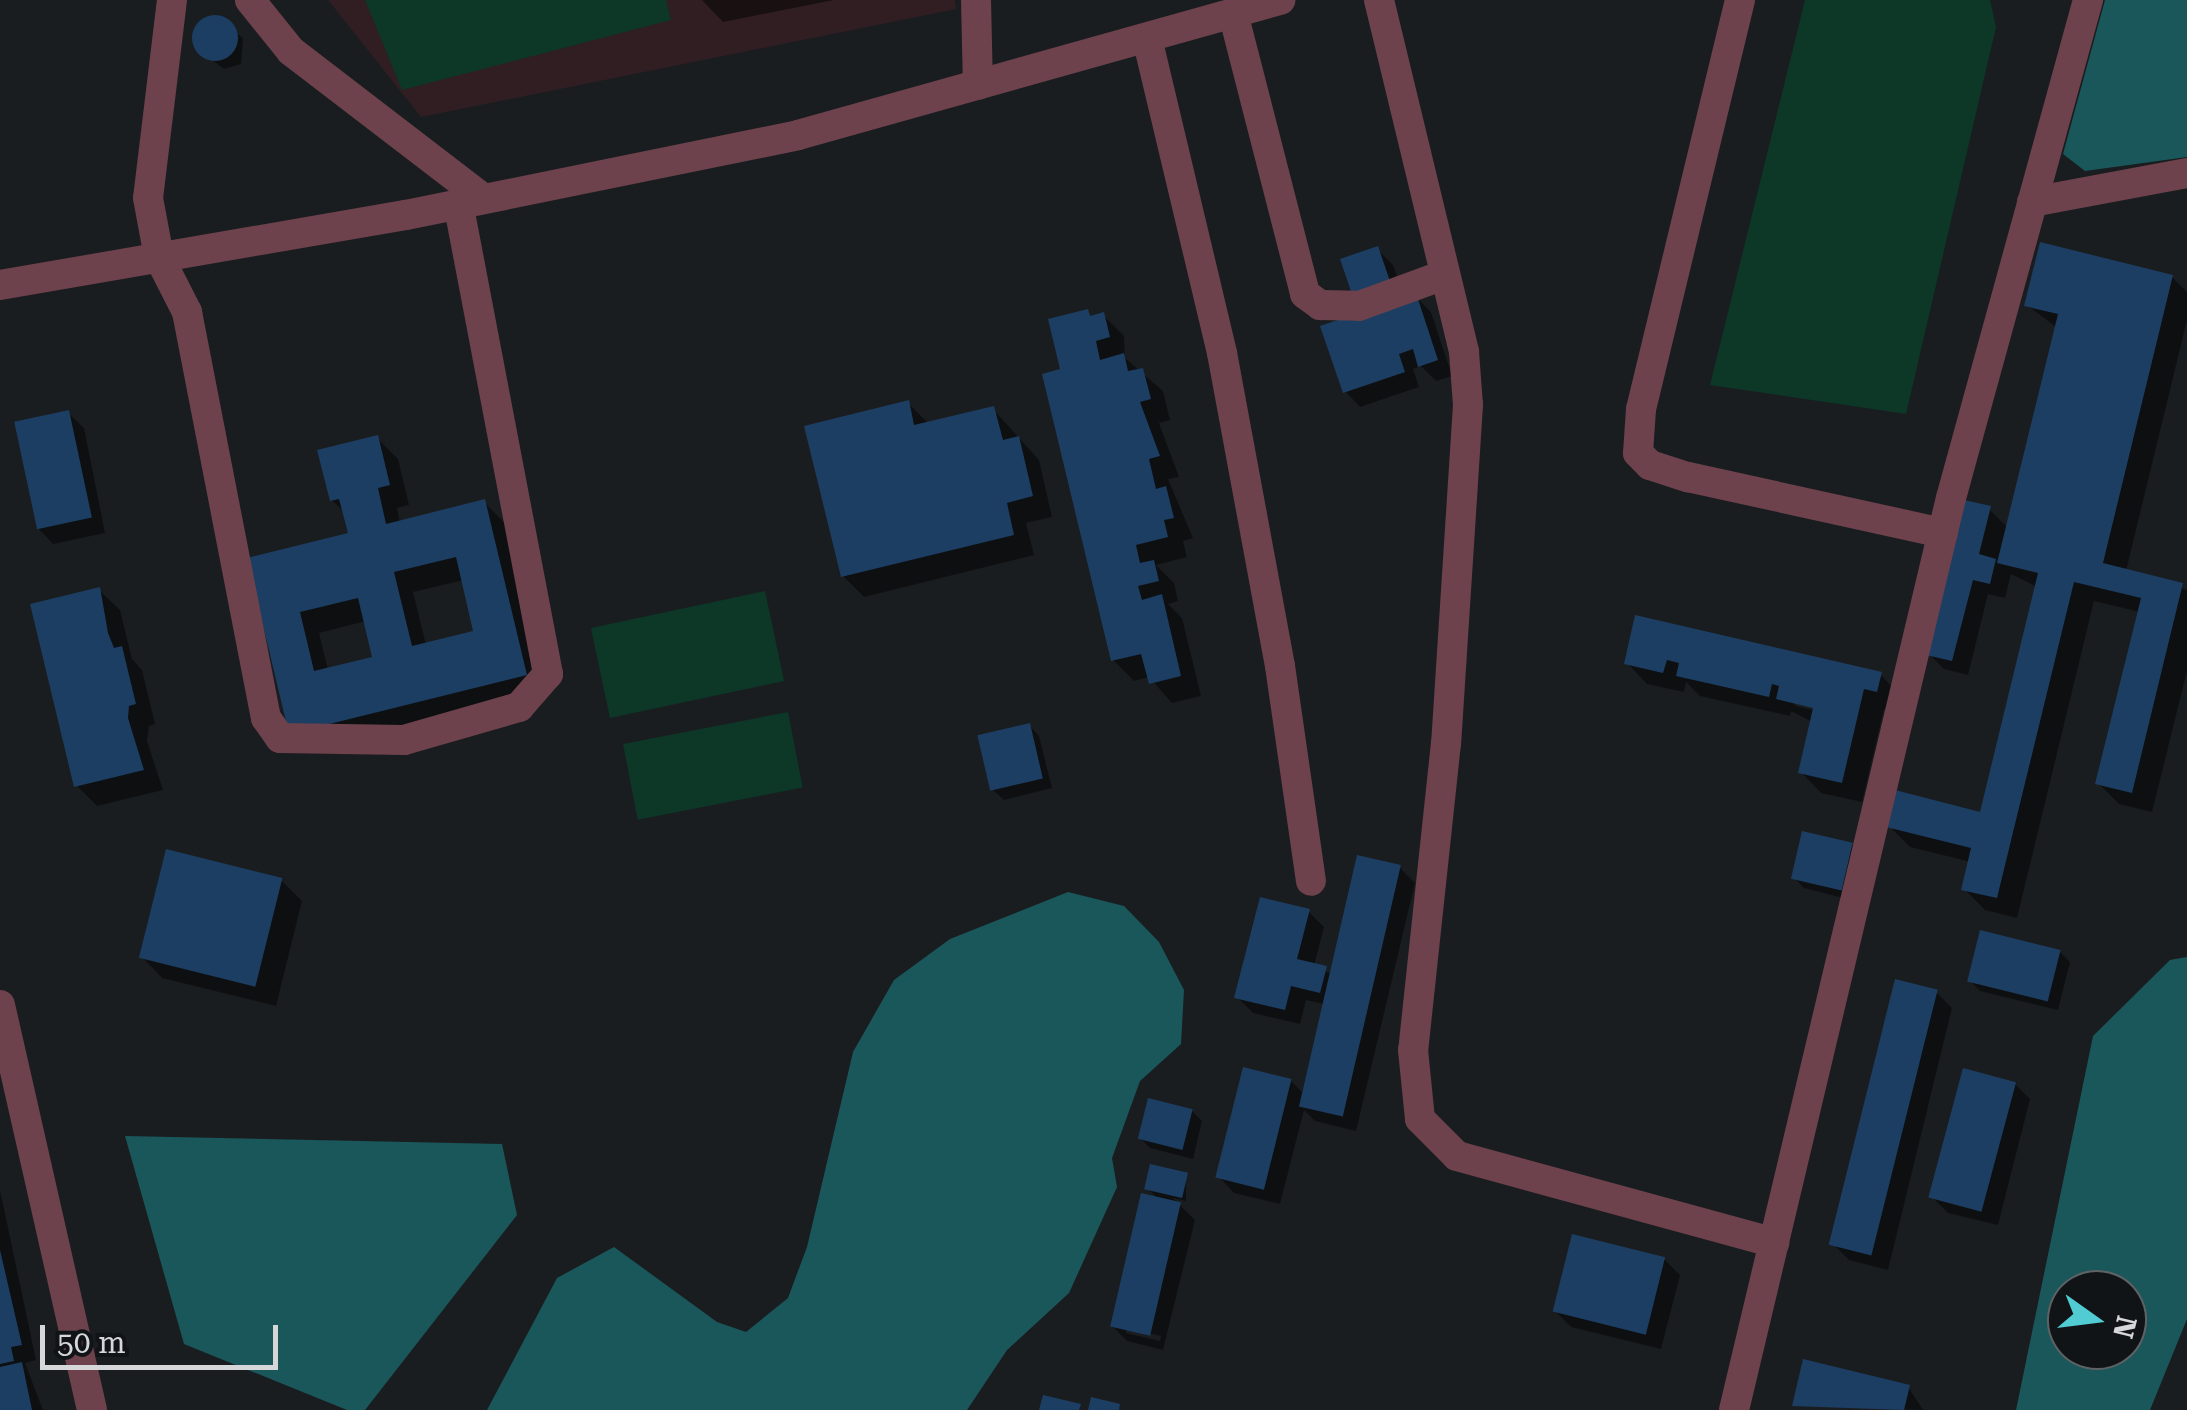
<!DOCTYPE html>
<style>
body{margin:0}
#map{position:relative;width:2187px;height:1410px;overflow:hidden;background:#1a1d20;font-family:"Roboto Serif",serif}
div>[style]{position:absolute}
[style*='--x']{left:calc(var(--x)*1px);top:calc(var(--y)*1px);width:calc(var(--w)*1px);rotate:calc(var(--a)*1deg)}
.education>*{inset:0;background:#301e22}
.green>*{inset:0;background:#0d3727;transform-origin:0 0}
.water>*{inset:0;background:#1a575b}
.shadow>*{inset:0;background:#0007}
.building>*{inset:0;background:#1d3e63;transform-origin:0 0}
.round{border-radius:50%}
.minor>*{height:30px;margin:-15px;padding:0 15px;transform-origin:15px;border-radius:15px;background:#6d424c}
span{translate:-50% -50%;white-space:nowrap;text-align:center;line-height:1.15;-webkit-text-stroke:8px #111417;paint-order:stroke}
.north{position:absolute;left:2047px;top:1270px;width:100px;height:100px;box-sizing:border-box;background:#111417;border:2px solid #5f6265;border-radius:50%;rotate:104deg;font-size:28px;font-weight:700;line-height:40px;text-align:center;color:#d5d7d9}
.north::after{content:'';display:block;margin:auto;width:35px;height:45px;background:#51ccd2;clip-path:polygon(50% 0,100% 100%,50% 72%,0 100%)}
.scale{position:absolute;left:40px;top:1325px;width:238px;height:45px;box-sizing:border-box;border:5px solid #d5d7d9;border-top:0;padding-left:12px;font-size:30px;line-height:35px;white-space:nowrap;color:#d5d7d9;-webkit-text-stroke:8px #111417;paint-order:stroke}
</style>
<div id="map">
<div class="education">
<div style="clip-path:polygon(328px 0,955px 0,956px 9px,421px 117px)"></div>
</div>
<div class="green">
<div style="clip-path:polygon(365px 0,666px 0,671px 20px,402px 90px)"></div>
<div style="clip-path:polygon(1805px 0,1990px 0,1996px 27px,1906px 414px,1710px 385px)"></div>
<div style="left:765px;top:591px;width:92px;height:178px;rotate:78deg"></div>
<div style="left:788px;top:712px;width:77px;height:168px;rotate:79deg"></div>
</div>
<div class="water">
<div style="clip-path:polygon(2105px 0,2187px 0,2187px 157px,2085px 171px,2063px 154px)"></div>
<div style="clip-path:polygon(1068px 892px,1124px 906px,1159px 942px,1184px 990px,1181px 1044px,1140px 1081px,1112px 1158px,1117px 1187px,1069px 1293px,1007px 1350px,967px 1410px,487px 1410px,557px 1278px,614px 1247px,717px 1322px,746px 1332px,788px 1298px,807px 1247px,853px 1052px,894px 980px,950px 939px)"></div>
<div style="clip-path:polygon(evenodd,2187px 957px,2187px 1319px,2150px 1410px,2016px 1410px,2093px 1036px,2170px 960px,2187px 957px,2067px 1290px,2127px 1290px,2127px 1350px,2067px 1350px,2067px 1290px)"></div>
<div style="clip-path:polygon(125px 1136px,502px 1144px,517px 1215px,365px 1410px,347px 1410px,184px 1344px)"></div>
</div>
<div class="shadow">
<div style="clip-path:polygon(702px 0,834px 0,723px 22px)"></div>
<div style="clip-path:polygon(217px 18px,243px 38px,241px 64px,224px 69px,198px 49px,201px 24px)"></div>
<div style="clip-path:polygon(1377px 249px,1393px 265px,1405px 300px,1415px 296px,1431px 312px,1452px 376px,1436px 381px,1421px 366px,1413px 369px,1419px 387px,1360px 407px,1345px 391px,1369px 312px)"></div>
<div style="clip-path:polygon(2172px 277px,2187px 292px,2187px 320px,2126px 571px,2187px 590px,2187px 671px,2152px 812px,2119px 804px,2098px 783px,2140px 612px,2094px 601px,2017px 918px,1985px 910px,1964px 889px,1971px 862px,1910px 847px,1889px 826px,1982px 815px,2037px 587px,2011px 574px,2005px 598px,1988px 594px,1968px 675px,1944px 669px,1929px 654px,1989px 509px,2008px 528px,2057px 328px,2027px 305px)"></div>
<div style="clip-path:polygon(1103px 315px,1124px 336px,1125px 358px,1163px 391px,1170px 420px,1159px 423px,1179px 477px,1168px 479px,1193px 538px,1183px 541px,1187px 557px,1156px 565px,1174px 583px,1178px 601px,1168px 604px,1182px 618px,1201px 696px,1172px 703px,1149px 677px,1134px 681px,1113px 660px,1062px 371px)"></div>
<div style="clip-path:polygon(908px 403px,929px 424px,993px 409px,1039px 460px,1052px 517px,1026px 523px,1034px 555px,864px 597px,843px 576px)"></div>
<div style="clip-path:polygon(68px 413px,84px 428px,105px 533px,53px 544px,38px 528px)"></div>
<div style="clip-path:polygon(evenodd,377px 438px,398px 459px,409px 505px,397px 508px,400px 523px,484px 502px,505px 523px,546px 696px,312px 753px,250px 560px,351px 535px,345px 513px,332px 500px,377px 438px,464px 580px,476px 633px,426px 645px,413px 592px,464px 580px,377px 438px,366px 621px,375px 659px,328px 670px,319px 633px,366px 621px)"></div>
<div style="clip-path:polygon(99px 590px,120px 610px,132px 659px,142px 670px,155px 724px,149px 726px,147px 741px,163px 790px,97px 806px,77px 786px)"></div>
<div style="clip-path:polygon(evenodd,1637px 618px,1881px 675px,1901px 696px,1898px 712px,1884px 709px,1862px 802px,1821px 793px,1801px 772px,1812px 722px,1791px 711px,1790px 716px,1700px 696px,1686px 682px,1684px 692px,1647px 684px,1627px 663px,1637px 618px,1789px 699px,1826px 708px,1825px 713px,1796px 706px,1789px 699px)"></div>
<div style="clip-path:polygon(1029px 725px,1039px 736px,1052px 788px,1004px 800px,993px 790px)"></div>
<div style="clip-path:polygon(1852px 845px,1862px 856px,1851px 900px,1804px 888px,1794px 878px)"></div>
<div style="clip-path:polygon(1400px 868px,1415px 883px,1356px 1131px,1315px 1121px,1304px 1110px,1280px 1204px,1234px 1193px,1219px 1177px,1291px 1081px,1302px 1092px,1324px 1004px,1306px 1000px,1300px 1024px,1253px 1013px,1237px 997px,1308px 911px,1324px 927px,1314px 966px,1331px 974px)"></div>
<div style="clip-path:polygon(281px 880px,302px 901px,276px 1006px,162px 978px,142px 957px)"></div>
<div style="clip-path:polygon(2060px 952px,2070px 962px,2058px 1010px,1980px 991px,1970px 981px)"></div>
<div style="clip-path:polygon(1936px 992px,1952px 1008px,1888px 1270px,1849px 1260px,1833px 1244px)"></div>
<div style="clip-path:polygon(2015px 1084px,2030px 1099px,1998px 1225px,1948px 1213px,1932px 1197px)"></div>
<div style="clip-path:polygon(1192px 1111px,1202px 1121px,1193px 1159px,1150px 1148px,1140px 1138px)"></div>
<div style="clip-path:polygon(evenodd,1186px 1175px,1186px 1201px,1173px 1198px,1195px 1220px,1163px 1350px,1127px 1341px,1111px 1325px,1158px 1199px,1147px 1188px,1186px 1175px,1126px 1328px,1161px 1336px,1160px 1341px,1126px 1333px,1126px 1328px)"></div>
<div style="clip-path:polygon(0 1190px,36px 1360px,25px 1363px,43px 1410px,0 1410px)"></div>
<div style="clip-path:polygon(1664px 1259px,1680px 1275px,1661px 1349px,1571px 1327px,1556px 1312px)"></div>
<div style="clip-path:polygon(1909px 1388px,1923px 1410px,1795px 1405px)"></div>
</div>
<div class="building">
<div class="round" style="left:192px;top:15px;width:46px;height:46px"></div>
<div style="clip-path:polygon(2040px 242px,2173px 275px,2103px 563px,2183px 583px,2132px 793px,2095px 784px,2141px 598px,2074px 582px,1997px 898px,1961px 890px,1971px 848px,1886px 827px,1895px 790px,1980px 812px,2038px 573px,1997px 563px,2058px 314px,2024px 306px)"></div>
<div style="clip-path:polygon(1378px 246px,1393px 290px,1416px 293px,1438px 360px,1418px 367px,1413px 349px,1399px 354px,1405px 372px,1343px 393px,1320px 326px,1365px 311px,1354px 300px,1340px 259px)"></div>
<div style="clip-path:polygon(1088px 309px,1090px 316px,1104px 312px,1110px 337px,1096px 341px,1100px 360px,1124px 353px,1128px 371px,1143px 368px,1151px 399px,1140px 402px,1160px 456px,1149px 459px,1156px 489px,1166px 486px,1174px 518px,1164px 520px,1168px 537px,1136px 545px,1140px 563px,1154px 560px,1159px 581px,1138px 586px,1142px 600px,1162px 594px,1181px 676px,1149px 684px,1141px 654px,1111px 661px,1042px 374px,1060px 369px,1048px 319px)"></div>
<div style="clip-path:polygon(909px 400px,914px 425px,994px 406px,1003px 440px,1019px 436px,1033px 496px,1007px 503px,1014px 535px,841px 577px,804px 426px)"></div>
<div style="left:69px;top:410px;width:110px;height:56px;rotate:78deg"></div>
<div style="clip-path:polygon(evenodd,378px 435px,390px 485px,378px 488px,386px 524px,485px 499px,527px 675px,289px 734px,247px 558px,348px 533px,339px 499px,330px 501px,317px 450px,378px 435px,456px 557px,473px 631px,412px 646px,394px 572px,456px 557px,378px 435px,358px 598px,372px 657px,314px 671px,300px 612px,358px 598px)"></div>
<div style="clip-path:polygon(1964px 500px,1991px 506px,1979px 554px,1996px 559px,1990px 584px,1973px 580px,1952px 661px,1926px 655px)"></div>
<div style="clip-path:polygon(100px 587px,108px 633px,114px 648px,122px 646px,136px 704px,129px 706px,128px 718px,144px 770px,74px 787px,30px 604px)"></div>
<div style="clip-path:polygon(1635px 615px,1882px 672px,1877px 692px,1864px 689px,1842px 783px,1798px 773px,1813px 708px,1776px 699px,1779px 686px,1772px 684px,1769px 697px,1676px 676px,1679px 663px,1667px 660px,1663px 673px,1624px 664px)"></div>
<div style="left:1030px;top:723px;width:57px;height:54px;rotate:77deg"></div>
<div style="left:1802px;top:831px;width:52px;height:49px;rotate:13deg"></div>
<div style="left:166px;top:849px;width:120px;height:112px;rotate:14deg"></div>
<div style="left:1357px;top:855px;width:45px;height:258px;rotate:13deg"></div>
<div style="clip-path:polygon(1260px 897px,1310px 909px,1297px 959px,1327px 966px,1320px 993px,1291px 986px,1285px 1010px,1234px 998px)"></div>
<div style="left:1980px;top:930px;width:83px;height:53px;rotate:14deg"></div>
<div style="left:1895px;top:979px;width:44px;height:274px;rotate:14deg"></div>
<div style="left:1243px;top:1067px;width:50px;height:114px;rotate:14deg"></div>
<div style="left:1963px;top:1068px;width:55px;height:134px;rotate:15deg"></div>
<div style="left:1148px;top:1098px;width:46px;height:42px;rotate:14deg"></div>
<div style="left:1150px;top:1164px;width:39px;height:26px;rotate:13deg"></div>
<div style="left:1141px;top:1193px;width:41px;height:137px;rotate:13deg"></div>
<div style="left:1572px;top:1234px;width:96px;height:80px;rotate:14deg"></div>
<div style="clip-path:polygon(0 1250px,22px 1345px,11px 1347px,14px 1361px,0 1364px)"></div>
<div style="clip-path:polygon(1803px 1359px,1910px 1385px,1904px 1410px,1792px 1406px)"></div>
<div style="clip-path:polygon(22px 1362px,32px 1410px,0 1410px,0 1367px)"></div>
<div style="clip-path:polygon(1043px 1395px,1081px 1404px,1079px 1410px,1039px 1410px)"></div>
<div style="clip-path:polygon(1091px 1397px,1120px 1404px,1119px 1410px,1088px 1410px)"></div>
</div>
<div class="minor">
<div style="--x:172;--y:0;--w:199;--a:96.9"></div>
<div style="--x:148;--y:198;--w:60;--a:79.4"></div>
<div style="--x:159;--y:257;--w:62;--a:63"></div>
<div style="--x:187;--y:312;--w:414;--a:79"></div>
<div style="--x:266;--y:718;--w:24;--a:55"></div>
<div style="--x:280;--y:738;--w:124;--a:0.9"></div>
<div style="--x:404;--y:740;--w:120;--a:-16"></div>
<div style="--x:519;--y:707;--w:44;--a:-48.7"></div>
<div style="--x:548;--y:674;--w:479;--a:-100.8"></div>
<div style="--x:250;--y:0;--w:65;--a:51.2"></div>
<div style="--x:291;--y:51;--w:243;--a:37.5"></div>
<div style="--x:976;--y:0;--w:85;--a:88.7"></div>
<div style="--x:1379;--y:0;--w:362;--a:76.4"></div>
<div style="--x:1464;--y:352;--w:53;--a:85.7"></div>
<div style="--x:1468;--y:405;--w:339;--a:93.7"></div>
<div style="--x:1446;--y:743;--w:309;--a:96.1"></div>
<div style="--x:1413;--y:1050;--w:69;--a:84.2"></div>
<div style="--x:1420;--y:1119;--w:52;--a:45"></div>
<div style="--x:1457;--y:1156;--w:329;--a:15.3"></div>
<div style="--x:1740;--y:0;--w:421;--a:103.6"></div>
<div style="--x:1641;--y:409;--w:44;--a:93.9"></div>
<div style="--x:1638;--y:453;--w:17;--a:45"></div>
<div style="--x:1650;--y:465;--w:40;--a:18"></div>
<div style="--x:1688;--y:477;--w:261;--a:12.4"></div>
<div style="--x:1233;--y:13;--w:290;--a:75.6"></div>
<div style="--x:1305;--y:294;--w:19;--a:36"></div>
<div style="--x:1320;--y:305;--w:39;--a:1"></div>
<div style="--x:1359;--y:306;--w:87;--a:-20.1"></div>
<div style="--x:1147;--y:38;--w:324;--a:76.6"></div>
<div style="--x:1222;--y:353;--w:318;--a:79.5"></div>
<div style="--x:1280;--y:666;--w:217;--a:81.8"></div>
<div style="--x:2032;--y:202;--w:158;--a:-10.6"></div>
<div style="--x:0;--y:285;--w:412;--a:-9.8"></div>
<div style="--x:406;--y:215;--w:400;--a:-11.5"></div>
<div style="--x:798;--y:135;--w:501;--a:-15.65"></div>
<div style="--x:0;--y:1005;--w:415;--a:77.2"></div>
<div style="--x:1734;--y:1410;--w:937;--a:-76.62"></div>
<div style="--x:1951;--y:498;--w:517;--a:-74.62"></div>
</div>
<div class="north">N</div>
<div class="scale">50 m</div>
</div>
